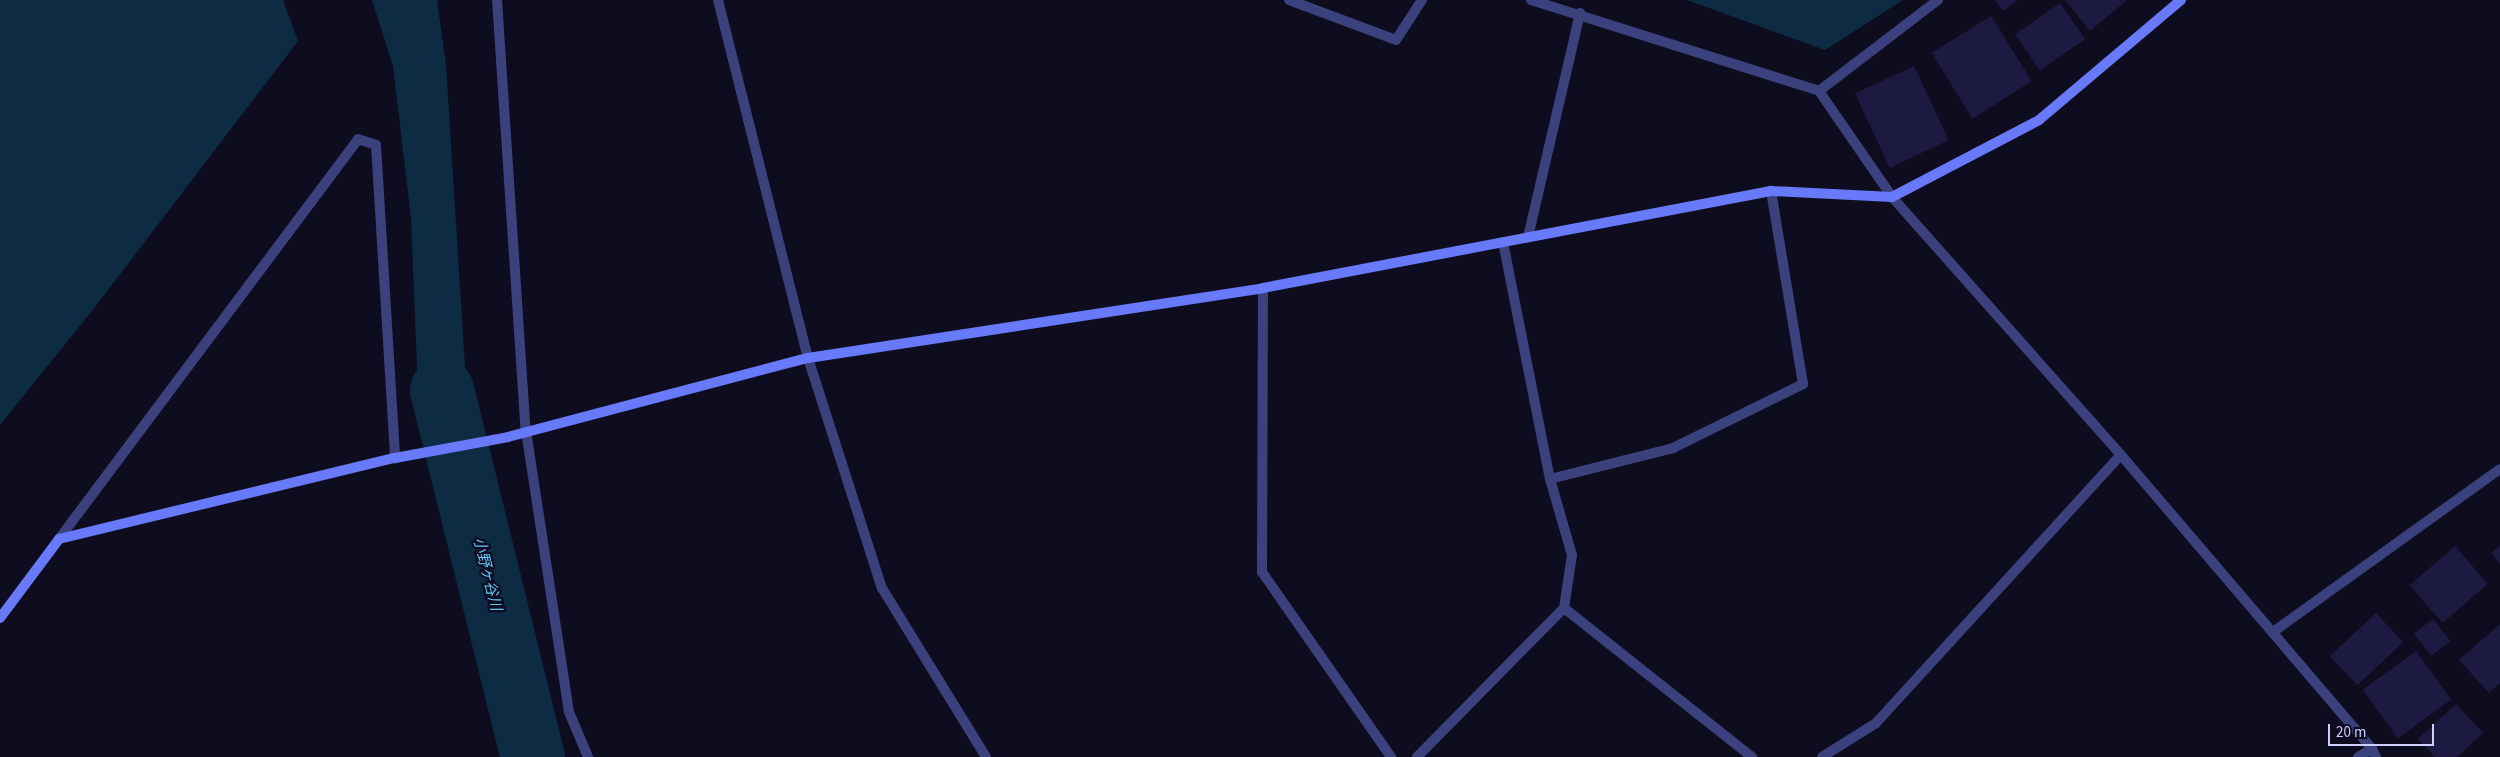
<!DOCTYPE html>
<meta charset="utf-8">
<style>
body{margin:0}
#map{position:relative;width:2500px;height:757px;overflow:hidden;background:#0e0d20;font-family:"Source Sans 3","Noto Sans JP",sans-serif}
div>[style]{position:absolute}
[style*='--x']{left:calc(var(--x)*1px);top:calc(var(--y)*1px);width:calc(var(--w)*1px);rotate:calc(var(--a)*1deg)}
.water>*{inset:0;background:#0e2b44}
.river>*{height:64px;margin:-32px;padding:0 32px;transform-origin:32px;border-radius:32px;background:#0e2b44}
.building>*{inset:0;background:#1c1a40;transform-origin:0 0}
.street>*{height:10px;margin:-5px;padding:0 5px;transform-origin:5px;border-radius:5px;background:#3a417d}
.secondary>*{height:10px;margin:-5px;padding:0 5px;transform-origin:5px;border-radius:5px;background:#6879fa}
span{translate:-50% -50%;white-space:nowrap;text-align:center;line-height:1.15;-webkit-text-stroke:4.5px #0e0d20;paint-order:stroke}
.water-label{font-size:15px;color:#5fc9fa;font-style:italic}
.scale{position:absolute;left:2328px;top:724px;width:106px;height:22px;box-sizing:border-box;border:2px solid #cecffd;border-top:0;padding-left:6px;font-size:15px;line-height:18px;white-space:nowrap;color:#cecffd;-webkit-text-stroke:4px #0e0d20;paint-order:stroke}
</style>
<div id="map">
<div class="water">
<div style="clip-path:polygon(0 0,283px 0,298px 41px,95px 307px,0 425px)"></div>
<div style="clip-path:polygon(372px 0,437px 0,446px 65px,466px 383px,442px 390px,418px 391px,411px 218px,393px 66px)"></div>
<div style="clip-path:polygon(1687px 0,1903px 0,1825px 50px)"></div>
</div>
<div class="river">
<div style="--x:442;--y:390;--w:378;--a:76.1"></div>
</div>
<div class="building">
<div style="clip-path:polygon(1995px 0,2018px 0,2003px 11px)"></div>
<div style="clip-path:polygon(2065px 0,2127px 0,2090px 31px)"></div>
<div style="left:2060px;top:3px;width:44px;height:55px;rotate:55deg"></div>
<div style="left:1991px;top:16px;width:77px;height:70px;rotate:58deg"></div>
<div style="left:1914px;top:66px;width:82px;height:65px;rotate:65deg"></div>
<div style="left:2455px;top:546px;width:50px;height:60px;rotate:49deg"></div>
<div style="clip-path:polygon(2500px 546px,2500px 564px,2491px 553px)"></div>
<div style="left:2376px;top:613px;width:40px;height:63px;rotate:47deg"></div>
<div style="left:2433px;top:619px;width:28px;height:24px;rotate:52deg"></div>
<div style="clip-path:polygon(2500px 624px,2500px 683px,2489px 693px,2459px 660px)"></div>
<div style="left:2416px;top:651px;width:60px;height:66px;rotate:54deg"></div>
<div style="clip-path:polygon(2456px 704px,2483px 733px,2457px 757px,2435px 757px,2418px 739px)"></div>
</div>
<div class="street">
<div style="--x:497;--y:0;--w:432;--a:86.2"></div>
<div style="--x:526;--y:431;--w:284;--a:81.3"></div>
<div style="--x:569;--y:712;--w:49;--a:67.1"></div>
<div style="--x:718;--y:0;--w:369;--a:75.9"></div>
<div style="--x:808;--y:358;--w:242;--a:72.2"></div>
<div style="--x:882;--y:588;--w:198;--a:58.4"></div>
<div style="--x:1289;--y:0;--w:114;--a:20.5"></div>
<div style="--x:1396;--y:40;--w:48;--a:-57"></div>
<div style="--x:1531;--y:0;--w:302;--a:17.5"></div>
<div style="--x:1819;--y:91;--w:129;--a:55.4"></div>
<div style="--x:1892;--y:197;--w:345;--a:48.4"></div>
<div style="--x:2121;--y:455;--w:387;--a:49.5"></div>
<div style="--x:2372;--y:749;--w:9;--a:63"></div>
<div style="--x:1819;--y:91;--w:150;--a:-37.4"></div>
<div style="--x:1528;--y:237;--w:230;--a:-76.9"></div>
<div style="--x:1503;--y:242;--w:242;--a:78.8"></div>
<div style="--x:1550;--y:479;--w:79;--a:73.9"></div>
<div style="--x:1572;--y:555;--w:54;--a:98.6"></div>
<div style="--x:1263;--y:288;--w:284;--a:90.2"></div>
<div style="--x:1262;--y:572;--w:226;--a:55.1"></div>
<div style="--x:1550;--y:479;--w:127;--a:-14.1"></div>
<div style="--x:1673;--y:448;--w:145;--a:-26.2"></div>
<div style="--x:1803;--y:384;--w:196;--a:-99.4"></div>
<div style="--x:59;--y:539;--w:499;--a:-53.2"></div>
<div style="--x:358;--y:139;--w:19;--a:18"></div>
<div style="--x:376;--y:145;--w:314;--a:86.5"></div>
<div style="--x:2273;--y:632;--w:279;--a:-35.7"></div>
<div style="--x:1417;--y:757;--w:209;--a:-45.4"></div>
<div style="--x:1564;--y:608;--w:240;--a:38.4"></div>
<div style="--x:1822;--y:757;--w:64;--a:-32.2"></div>
<div style="--x:1876;--y:723;--w:363;--a:-47.6"></div>
<div style="--x:2358;--y:757;--w:16;--a:-30"></div>
</div>
<div class="secondary">
<div style="--x:0;--y:618;--w:99;--a:-53.2"></div>
<div style="--x:59;--y:539;--w:346;--a:-13.6"></div>
<div style="--x:395;--y:458;--w:115;--a:-10.5"></div>
<div style="--x:508;--y:437;--w:310;--a:-14.8"></div>
<div style="--x:808;--y:358;--w:460;--a:-8.7"></div>
<div style="--x:1263;--y:288;--w:517;--a:-10.81"></div>
<div style="--x:1771;--y:191;--w:121;--a:2.8"></div>
<div style="--x:1892;--y:197;--w:166;--a:-27.6"></div>
<div style="--x:2039;--y:120;--w:186;--a:-40.2"></div>
</div>
<div class="water-label">
<span style="left:487px;top:574px;rotate:76deg">小野ヶ谷川</span>
</div>
<div class="scale">20 m</div>
</div>
